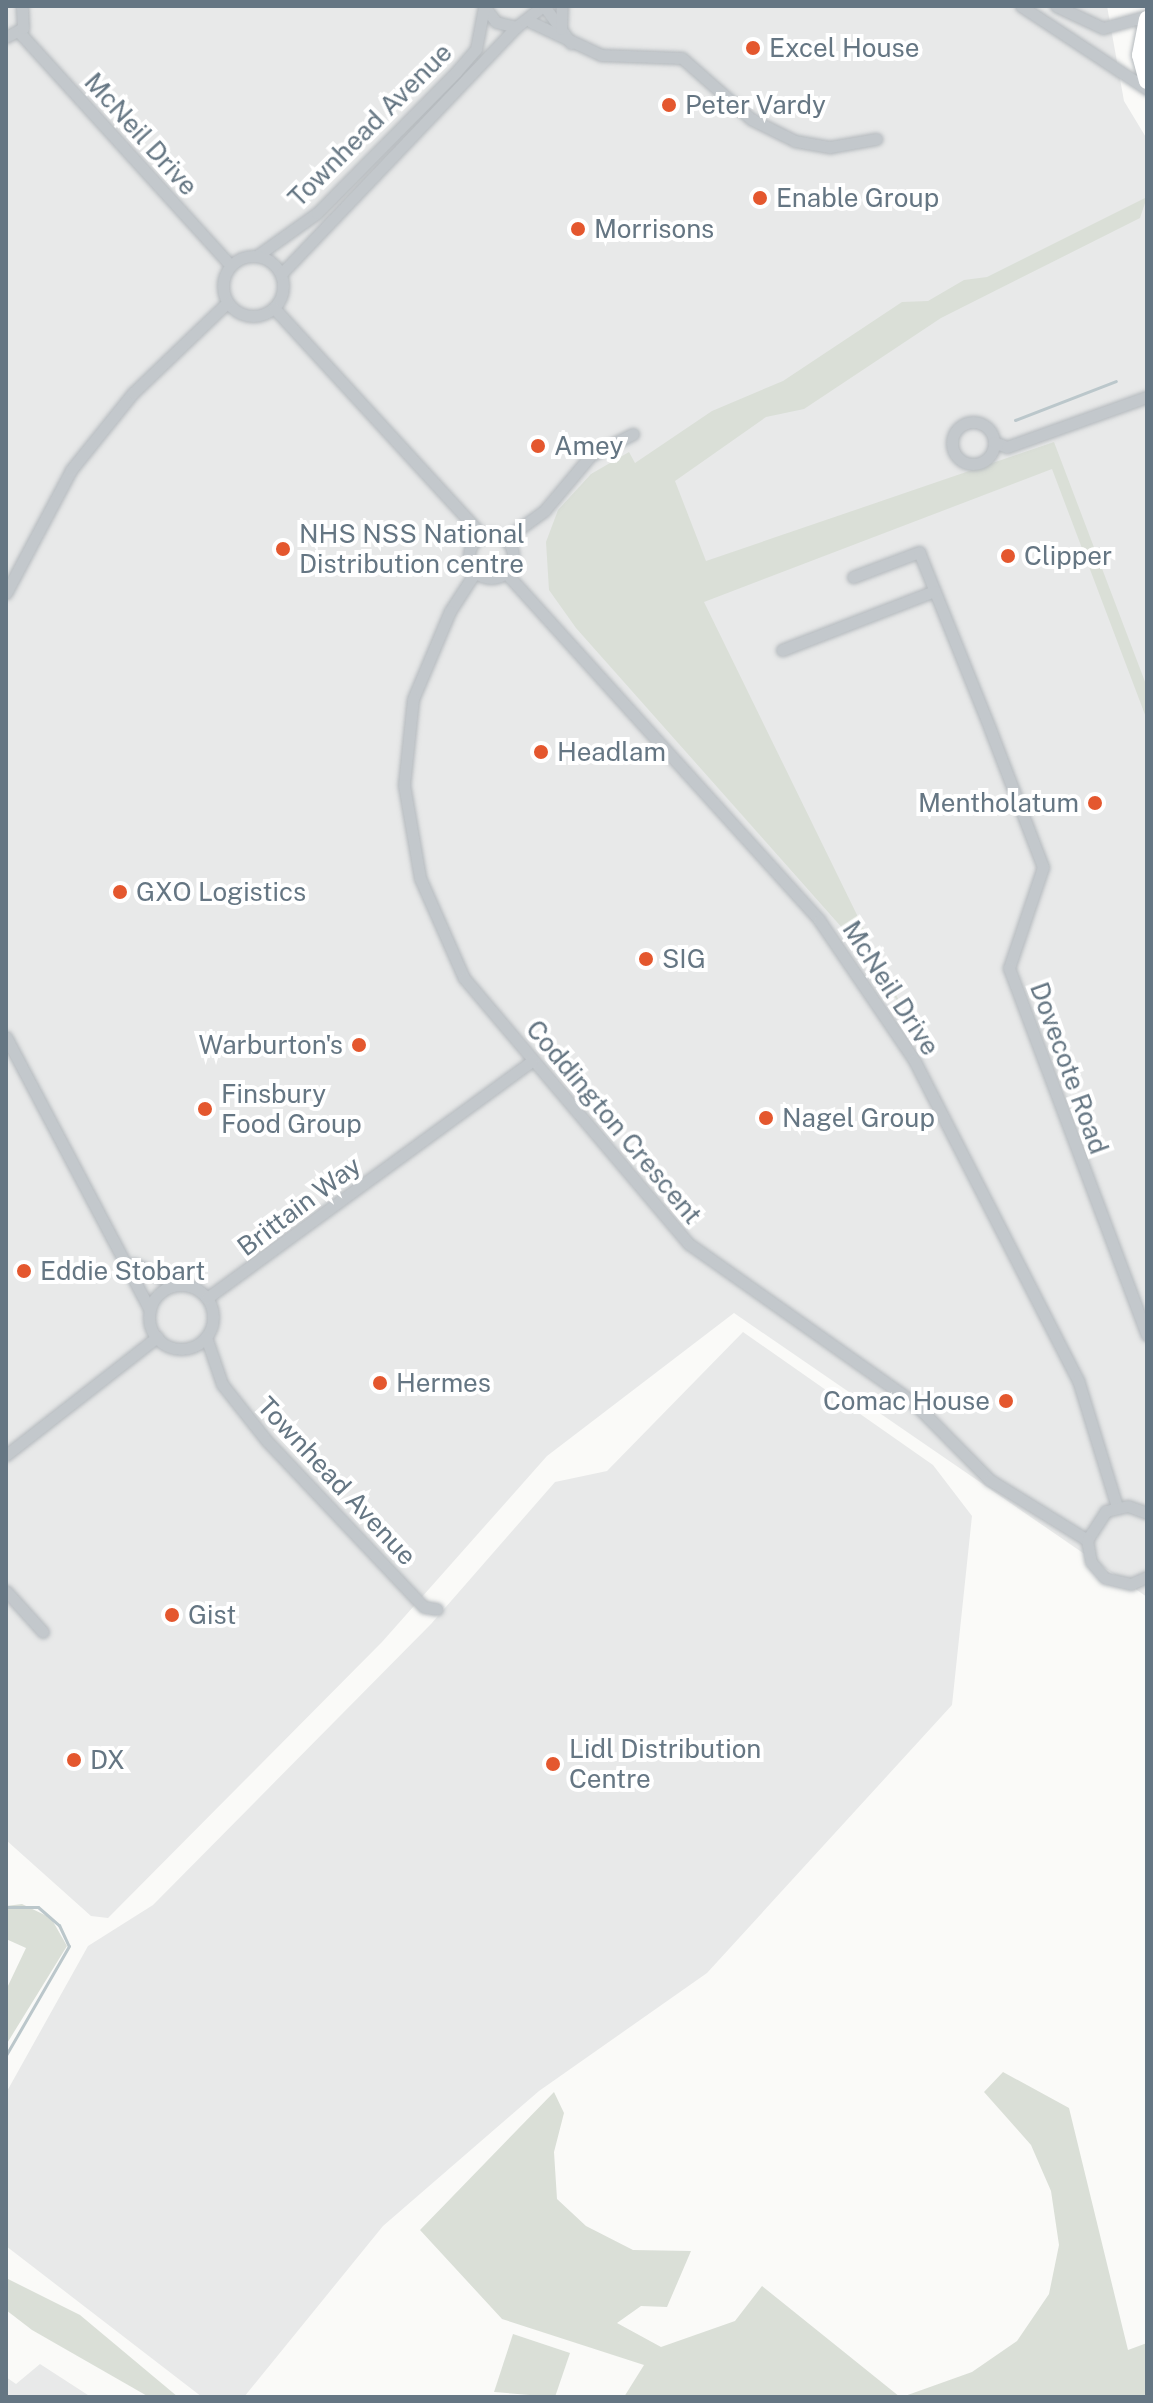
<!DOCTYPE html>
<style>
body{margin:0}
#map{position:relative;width:1153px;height:2403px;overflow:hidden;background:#fafaf8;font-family:"Public Sans",sans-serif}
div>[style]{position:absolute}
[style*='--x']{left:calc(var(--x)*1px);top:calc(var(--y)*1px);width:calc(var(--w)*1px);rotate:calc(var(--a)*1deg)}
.built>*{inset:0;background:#e8e9e9}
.green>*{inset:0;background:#dadfd7}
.stream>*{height:3px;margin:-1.5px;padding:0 1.5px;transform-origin:1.5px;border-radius:1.5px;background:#bbc7cb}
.roads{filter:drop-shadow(0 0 2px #b4b9bd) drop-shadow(0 0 2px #b4b9bd)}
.minor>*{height:11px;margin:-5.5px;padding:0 5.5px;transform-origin:5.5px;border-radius:5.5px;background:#c3c8cc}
.minor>.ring{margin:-5.5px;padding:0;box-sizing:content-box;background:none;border:11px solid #c3c8cc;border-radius:50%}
.highway>*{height:16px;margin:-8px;padding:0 8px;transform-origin:8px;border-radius:8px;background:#fff}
.dots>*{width:22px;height:22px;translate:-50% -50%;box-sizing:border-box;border:4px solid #fff;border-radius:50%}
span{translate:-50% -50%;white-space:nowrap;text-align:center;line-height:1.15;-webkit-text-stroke:8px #fff;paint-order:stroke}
.poi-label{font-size:26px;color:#657683}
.left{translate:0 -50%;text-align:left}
.right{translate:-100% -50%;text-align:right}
.street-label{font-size:26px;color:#657683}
.frame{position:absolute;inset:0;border:8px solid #657683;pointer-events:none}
</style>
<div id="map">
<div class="built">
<div style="clip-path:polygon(6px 6px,1107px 6px,1124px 101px,1147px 139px,1147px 1597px,734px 1313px,547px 1456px,382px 1642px,108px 1918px,91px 1916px,6px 1840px)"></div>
<div style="clip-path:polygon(743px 1332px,933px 1465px,972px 1516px,952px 1705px,707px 1973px,539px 2091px,383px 2226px,244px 2397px,202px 2397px,6px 2246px,6px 2093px,88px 1946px,153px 1905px,431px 1624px,555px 1482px,607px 1471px)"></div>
<div style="clip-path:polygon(40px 2364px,91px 2397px,6px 2397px,6px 2377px,16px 2384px)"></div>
</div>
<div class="green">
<div style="clip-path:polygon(1147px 197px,1140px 218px,941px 318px,804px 409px,766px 417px,675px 481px,706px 561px,1054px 442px,1147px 687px,1147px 720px,1052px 469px,704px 602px,902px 1007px,844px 930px,576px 628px,549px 590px,546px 542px,558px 510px,591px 474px,629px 452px,635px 463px,712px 411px,783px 381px,902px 302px,928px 301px,964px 280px,987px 277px)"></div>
<div style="clip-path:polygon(22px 1904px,51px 1918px,67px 1946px,6px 2045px,6px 1990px,26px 1948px,6px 1939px,6px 1906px)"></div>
<div style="clip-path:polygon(1003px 2072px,1069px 2108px,1128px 2350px,1147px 2343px,1147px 2397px,902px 2397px,972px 2372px,1017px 2341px,1049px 2294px,1059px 2245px,1051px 2191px,1031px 2145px,984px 2092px)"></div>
<div style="clip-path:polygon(554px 2092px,564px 2113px,554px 2152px,557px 2199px,586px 2226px,633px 2250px,691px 2251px,667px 2307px,641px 2306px,617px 2323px,661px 2347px,735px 2321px,762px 2286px,900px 2397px,624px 2397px,644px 2365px,502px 2319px,420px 2230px)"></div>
<div style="clip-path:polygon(6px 2278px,80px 2315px,178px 2397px,149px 2397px,32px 2330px,6px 2310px)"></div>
<div style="clip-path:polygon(513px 2334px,570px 2353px,555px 2397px,494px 2392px)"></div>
</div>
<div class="stream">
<div style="--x:1015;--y:420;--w:108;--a:-21.1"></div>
<div style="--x:6;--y:1907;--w:32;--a:0"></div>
<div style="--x:38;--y:1907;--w:28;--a:41"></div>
<div style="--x:59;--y:1925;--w:23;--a:65"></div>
<div style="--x:69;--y:1946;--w:126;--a:120"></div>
</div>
<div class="roads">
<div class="minor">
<div style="--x:484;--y:6;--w:20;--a:53"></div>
<div style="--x:496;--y:22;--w:21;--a:14"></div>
<div style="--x:516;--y:27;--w:34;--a:-38"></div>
<div style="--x:544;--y:6;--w:46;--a:53.9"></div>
<div style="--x:1021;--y:6;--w:151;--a:33.4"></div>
<div style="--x:1056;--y:6;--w:52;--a:25.1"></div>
<div style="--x:1103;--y:28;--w:46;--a:-15.3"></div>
<div style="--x:531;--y:22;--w:77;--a:25.2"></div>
<div style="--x:601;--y:55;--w:81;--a:2.1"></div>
<div style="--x:682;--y:58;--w:92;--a:41.5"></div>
<div style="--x:751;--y:119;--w:49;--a:26.6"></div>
<div style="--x:795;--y:141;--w:36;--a:10"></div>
<div style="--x:830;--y:147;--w:47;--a:-9.9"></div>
<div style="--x:561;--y:29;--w:23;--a:-88"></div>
<div style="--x:19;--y:32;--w:314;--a:47.8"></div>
<div style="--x:6;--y:37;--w:19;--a:-28"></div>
<div style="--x:23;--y:28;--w:22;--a:-93"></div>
<div style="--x:258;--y:255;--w:72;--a:-35.4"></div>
<div style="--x:317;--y:213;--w:198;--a:-45.4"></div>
<div style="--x:456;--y:72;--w:30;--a:-49"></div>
<div style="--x:476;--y:49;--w:43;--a:-79.2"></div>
<div class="ring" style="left:223px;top:256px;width:49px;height:49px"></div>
<div style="--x:281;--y:274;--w:341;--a:-46.4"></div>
<div style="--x:274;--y:308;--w:309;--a:47.5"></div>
<div class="ring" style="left:952px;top:422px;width:31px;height:31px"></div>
<div style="--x:994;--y:442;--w:14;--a:21"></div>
<div style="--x:1007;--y:447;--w:149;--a:-19.7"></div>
<div class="ring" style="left:469px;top:534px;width:33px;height:33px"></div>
<div style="--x:505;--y:539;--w:48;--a:-35.7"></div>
<div style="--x:544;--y:511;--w:73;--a:-50"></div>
<div style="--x:591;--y:455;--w:47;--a:-26.6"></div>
<div style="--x:476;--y:571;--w:48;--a:123"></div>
<div style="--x:450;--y:611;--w:95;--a:112.8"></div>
<div style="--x:413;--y:699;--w:86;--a:96"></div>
<div style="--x:404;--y:785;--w:94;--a:80.2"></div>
<div style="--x:420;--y:878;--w:109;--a:66.3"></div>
<div style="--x:464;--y:978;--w:348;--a:49.8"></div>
<div style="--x:689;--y:1244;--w:276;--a:35.2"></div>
<div style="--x:914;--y:1403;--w:108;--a:45.4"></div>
<div style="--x:990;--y:1480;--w:114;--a:31.7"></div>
<div style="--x:505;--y:572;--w:469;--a:47.9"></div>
<div style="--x:819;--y:920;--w:169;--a:55.8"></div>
<div style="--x:914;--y:1060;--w:360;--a:62.9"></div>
<div style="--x:1078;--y:1380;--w:133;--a:72.9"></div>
<div style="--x:853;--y:577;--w:71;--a:-20.7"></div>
<div style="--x:919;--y:552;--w:191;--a:68.1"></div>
<div style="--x:990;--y:729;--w:148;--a:69"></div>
<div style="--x:1043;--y:867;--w:107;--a:108.6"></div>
<div style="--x:1009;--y:968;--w:392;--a:69.4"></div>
<div style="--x:6;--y:593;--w:139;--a:-62.1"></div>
<div style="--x:71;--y:470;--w:99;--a:-51.2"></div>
<div style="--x:133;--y:393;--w:130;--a:-43.8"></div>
<div style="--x:782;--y:650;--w:163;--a:-21.2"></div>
<div style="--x:6;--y:1037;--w:309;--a:62.2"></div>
<div style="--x:134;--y:1264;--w:46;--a:26"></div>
<div class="ring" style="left:149px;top:1285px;width:53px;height:53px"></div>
<div style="--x:207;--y:1298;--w:402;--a:-36.1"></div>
<div style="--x:206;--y:1337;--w:50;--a:71.2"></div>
<div style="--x:222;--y:1384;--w:73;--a:51.7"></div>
<div style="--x:267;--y:1441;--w:228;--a:46.6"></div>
<div style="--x:424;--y:1607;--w:13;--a:9"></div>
<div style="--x:6;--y:1455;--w:192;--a:-38"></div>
<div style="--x:1147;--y:1513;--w:20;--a:-160"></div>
<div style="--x:1128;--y:1506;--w:23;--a:167"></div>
<div style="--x:1106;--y:1511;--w:35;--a:123"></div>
<div style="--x:1087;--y:1540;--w:22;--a:80"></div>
<div style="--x:1091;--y:1562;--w:21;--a:49"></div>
<div style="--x:1105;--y:1578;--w:27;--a:13"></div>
<div style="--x:1131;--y:1584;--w:17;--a:-24"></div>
<div style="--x:6;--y:1591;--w:55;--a:47.9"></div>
</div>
<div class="highway">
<div style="--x:1147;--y:19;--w:37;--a:101"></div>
<div style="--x:1140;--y:55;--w:27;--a:75"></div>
</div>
</div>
<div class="dots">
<div style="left:753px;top:48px;background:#e4572e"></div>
<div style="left:669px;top:105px;background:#e4572e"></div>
<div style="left:760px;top:198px;background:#e4572e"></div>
<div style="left:578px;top:229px;background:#e4572e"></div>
<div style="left:538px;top:446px;background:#e4572e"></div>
<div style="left:283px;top:549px;background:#e4572e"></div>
<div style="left:1008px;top:556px;background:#e4572e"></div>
<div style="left:541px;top:752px;background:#e4572e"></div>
<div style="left:1095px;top:803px;background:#e4572e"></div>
<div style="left:120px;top:892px;background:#e4572e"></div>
<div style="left:646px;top:959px;background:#e4572e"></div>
<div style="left:359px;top:1045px;background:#e4572e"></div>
<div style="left:205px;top:1109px;background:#e4572e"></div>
<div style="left:766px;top:1118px;background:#e4572e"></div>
<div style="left:24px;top:1271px;background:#e4572e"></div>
<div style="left:380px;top:1383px;background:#e4572e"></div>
<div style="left:1006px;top:1401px;background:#e4572e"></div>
<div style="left:172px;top:1615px;background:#e4572e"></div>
<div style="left:74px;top:1760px;background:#e4572e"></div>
<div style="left:553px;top:1764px;background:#e4572e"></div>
</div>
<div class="poi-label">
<span class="left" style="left:769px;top:48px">Excel House</span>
<span class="left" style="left:685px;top:105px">Peter Vardy</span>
<span class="left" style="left:776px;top:198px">Enable Group</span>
<span class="left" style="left:594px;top:229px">Morrisons</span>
<span class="left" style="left:554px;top:446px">Amey</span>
<span class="left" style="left:299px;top:549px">NHS NSS National<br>Distribution centre</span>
<span class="left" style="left:1024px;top:556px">Clipper</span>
<span class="left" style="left:557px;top:752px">Headlam</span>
<span class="right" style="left:1079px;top:803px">Mentholatum</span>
<span class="left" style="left:136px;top:892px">GXO Logistics</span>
<span class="left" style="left:662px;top:959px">SIG</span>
<span class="right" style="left:343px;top:1045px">Warburton's</span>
<span class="left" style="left:221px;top:1109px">Finsbury<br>Food Group</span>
<span class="left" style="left:782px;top:1118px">Nagel Group</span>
<span class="left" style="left:40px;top:1271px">Eddie Stobart</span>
<span class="left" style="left:396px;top:1383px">Hermes</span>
<span class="right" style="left:990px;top:1401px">Comac House</span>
<span class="left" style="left:188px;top:1615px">Gist</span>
<span class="left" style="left:569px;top:1764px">Lidl Distribution<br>Centre</span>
<span class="left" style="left:90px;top:1760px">DX</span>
</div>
<div class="street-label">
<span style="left:370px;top:125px;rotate:-45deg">Townhead Avenue</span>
<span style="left:141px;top:134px;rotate:48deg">McNeil Drive</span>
<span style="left:891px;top:988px;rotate:57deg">McNeil Drive</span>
<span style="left:1069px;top:1068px;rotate:70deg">Dovecote Road</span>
<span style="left:614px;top:1122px;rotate:50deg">Coddington Crescent</span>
<span style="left:299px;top:1206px;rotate:-37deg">Brittain Way</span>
<span style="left:337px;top:1481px;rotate:47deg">Townhead Avenue</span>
</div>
<div class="frame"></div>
</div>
